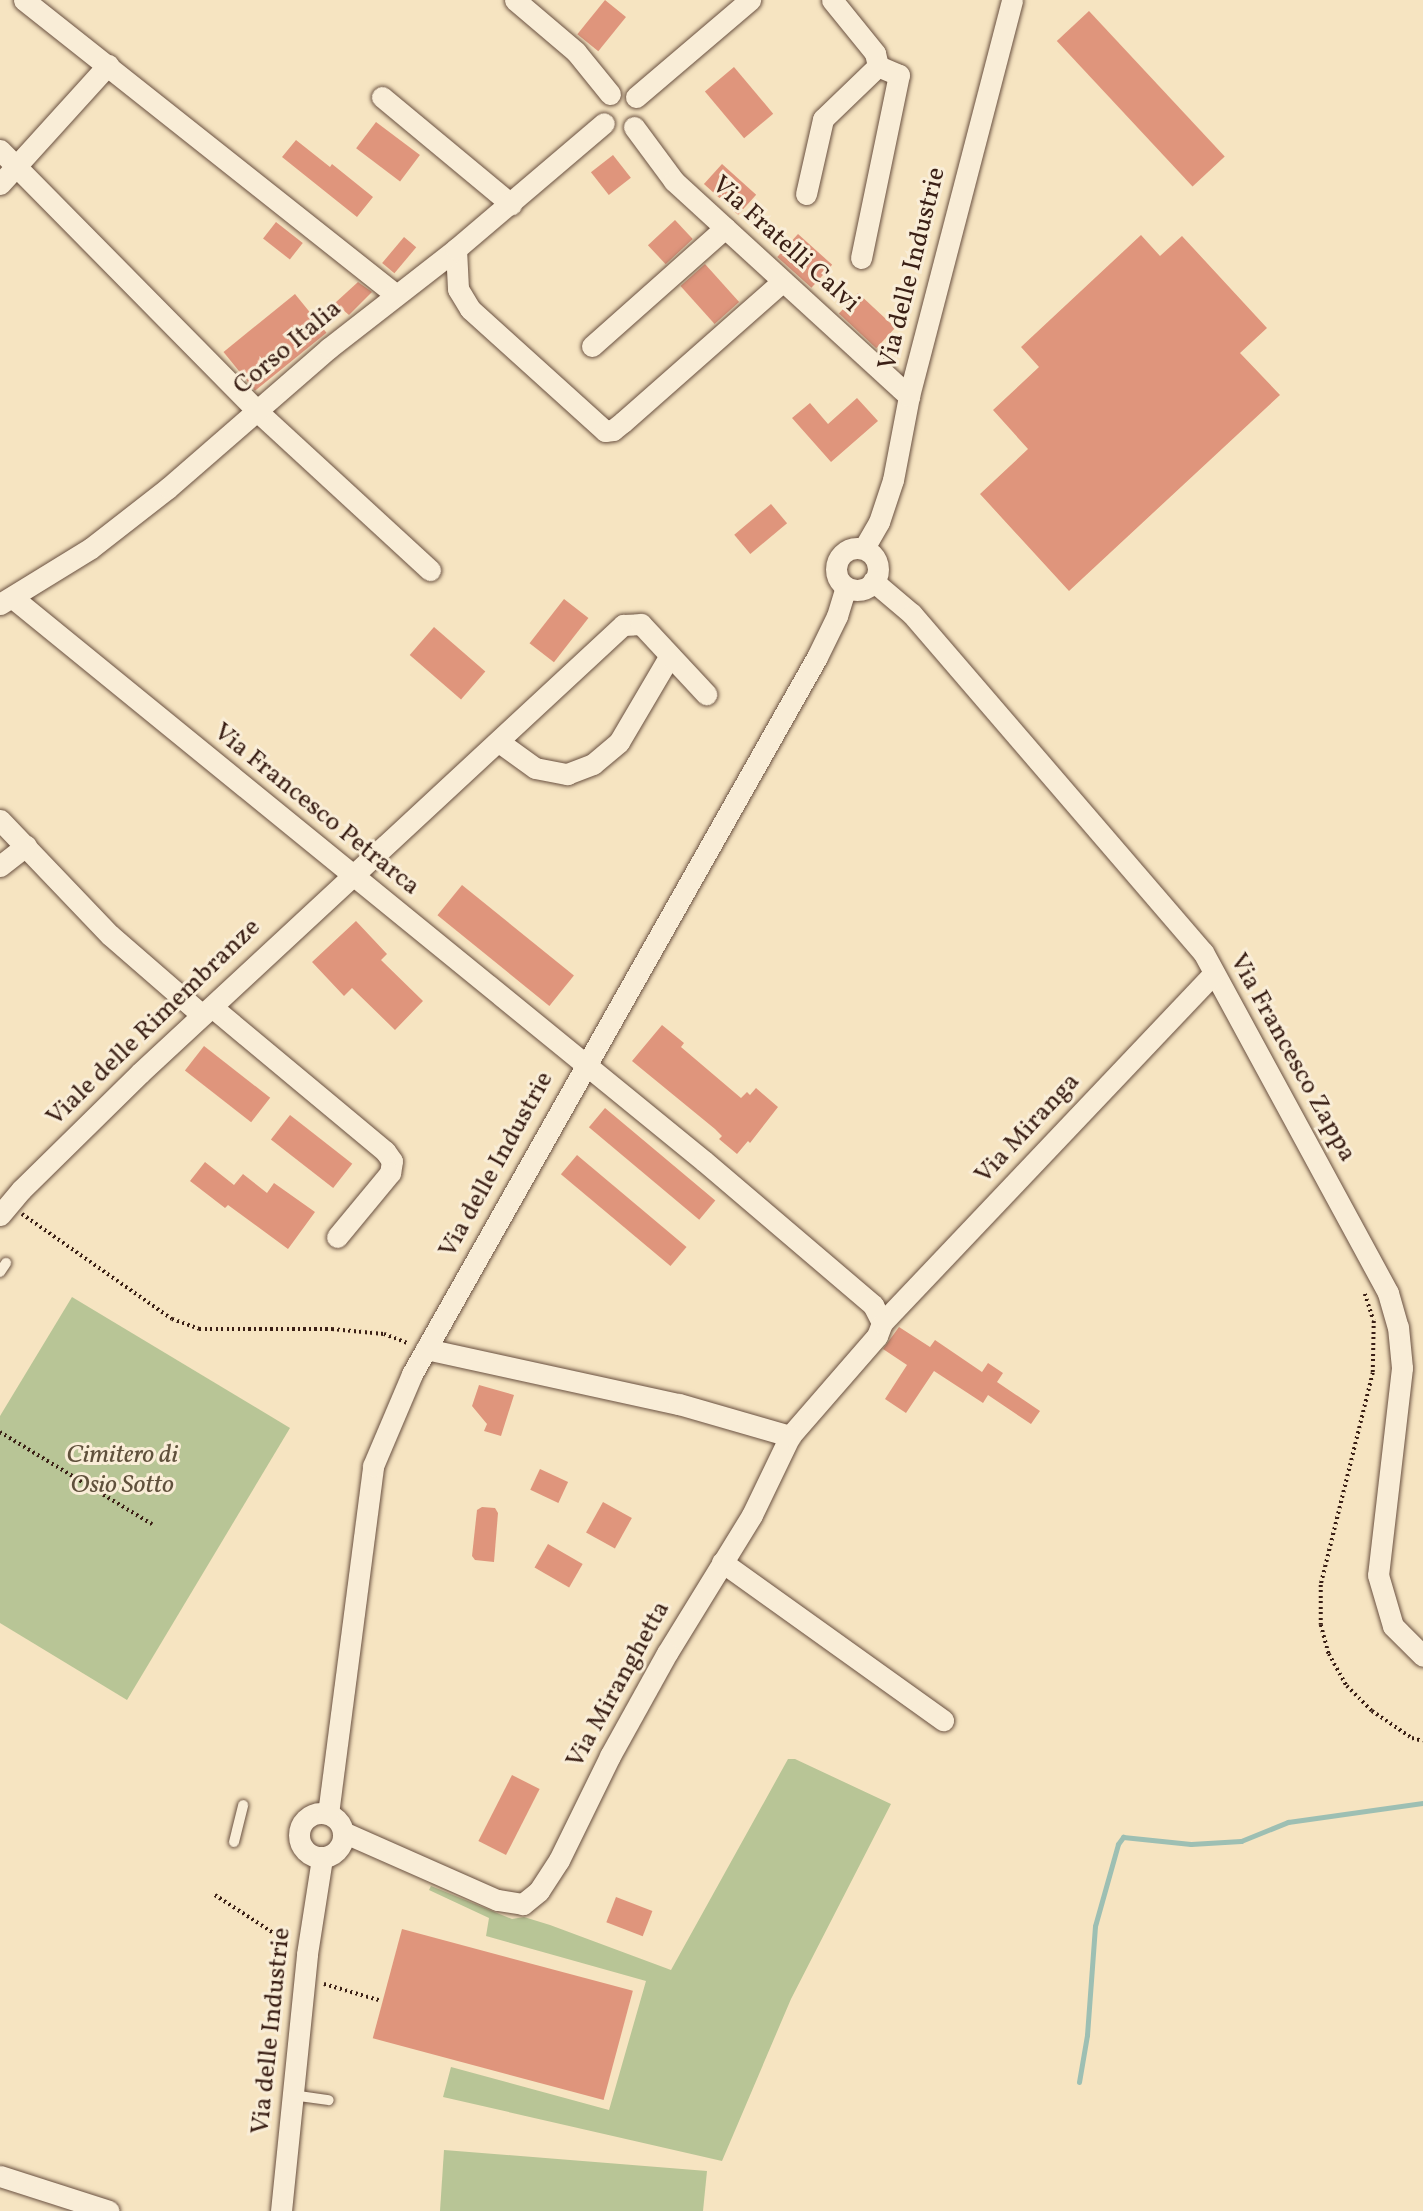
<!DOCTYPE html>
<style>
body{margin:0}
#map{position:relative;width:1423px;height:2211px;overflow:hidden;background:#f6e4c1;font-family:Vollkorn,serif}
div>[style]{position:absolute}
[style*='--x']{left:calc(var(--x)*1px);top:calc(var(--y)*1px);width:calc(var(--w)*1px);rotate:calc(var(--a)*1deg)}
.green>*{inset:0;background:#b8c596}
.stream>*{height:5px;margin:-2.5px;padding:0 2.5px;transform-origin:2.5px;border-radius:2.5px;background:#9dbfb3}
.building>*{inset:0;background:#df957c;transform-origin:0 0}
.path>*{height:3.5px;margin-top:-1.75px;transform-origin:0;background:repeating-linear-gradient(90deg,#3a1f15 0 2px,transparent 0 5.5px)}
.roads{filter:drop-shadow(0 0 2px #695040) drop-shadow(0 0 2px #695040)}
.service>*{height:10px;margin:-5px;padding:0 5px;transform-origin:5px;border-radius:5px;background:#f9edd7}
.minor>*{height:21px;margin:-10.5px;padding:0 10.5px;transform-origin:10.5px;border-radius:10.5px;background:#f9edd7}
.minor>.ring{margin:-10.5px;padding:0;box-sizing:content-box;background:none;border:21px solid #f9edd7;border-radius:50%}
span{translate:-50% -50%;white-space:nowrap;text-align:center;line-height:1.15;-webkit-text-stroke:6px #f9edd7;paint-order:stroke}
.street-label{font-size:26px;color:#3a1f15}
.park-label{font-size:26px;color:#60513c;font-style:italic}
</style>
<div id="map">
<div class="green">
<div style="clip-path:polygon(72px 1297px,290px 1428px,127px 1700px,0 1623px,0 1416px)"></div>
<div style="clip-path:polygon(788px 1759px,795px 1759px,891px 1804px,791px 1999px,722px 2161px,443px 2097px,451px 2067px,609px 2110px,646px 1981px,486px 1936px,489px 1918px,429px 1890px,431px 1886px,512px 1919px,524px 1917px,550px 1925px,671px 1970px)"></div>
<div style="clip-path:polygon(444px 2150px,707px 2171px,703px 2211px,440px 2211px)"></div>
</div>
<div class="stream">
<div style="--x:1079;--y:2082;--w:48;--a:-80.3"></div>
<div style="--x:1087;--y:2035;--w:109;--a:-85.8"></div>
<div style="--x:1095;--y:1926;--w:85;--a:-74.3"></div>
<div style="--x:1118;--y:1844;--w:9;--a:-54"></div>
<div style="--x:1123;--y:1837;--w:68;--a:5.9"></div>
<div style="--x:1191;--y:1844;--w:50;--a:-3.4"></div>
<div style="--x:1241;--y:1841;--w:51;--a:-22"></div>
<div style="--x:1288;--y:1822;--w:136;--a:-8"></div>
</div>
<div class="building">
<div style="left:605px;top:0;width:27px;height:44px;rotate:39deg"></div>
<div style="left:1089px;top:11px;width:199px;height:44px;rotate:47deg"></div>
<div style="left:734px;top:67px;width:61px;height:38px;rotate:50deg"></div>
<div style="left:376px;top:122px;width:55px;height:33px;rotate:37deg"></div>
<div style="clip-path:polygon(296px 140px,330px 167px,332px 164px,373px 197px,357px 217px,282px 157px)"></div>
<div style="left:613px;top:155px;width:29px;height:28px;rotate:52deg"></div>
<div style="left:722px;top:164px;width:46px;height:27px;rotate:42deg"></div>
<div style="left:675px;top:220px;width:26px;height:37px;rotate:47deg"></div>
<div style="left:276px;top:222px;width:34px;height:21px;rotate:38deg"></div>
<div style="left:798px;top:234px;width:46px;height:31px;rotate:42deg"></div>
<div style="clip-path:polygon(1141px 235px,1160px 256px,1182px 236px,1267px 328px,1240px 353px,1280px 395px,1069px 591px,980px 494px,1028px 449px,993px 410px,1039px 367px,1021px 347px)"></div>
<div style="left:404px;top:237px;width:16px;height:34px;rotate:40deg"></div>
<div style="left:705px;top:264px;width:51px;height:33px;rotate:48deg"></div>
<div style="clip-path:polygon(358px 282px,372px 292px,349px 315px,335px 303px)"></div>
<div style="left:858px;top:293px;width:51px;height:28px;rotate:43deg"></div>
<div style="left:295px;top:294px;width:50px;height:92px;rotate:51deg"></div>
<div style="clip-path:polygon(857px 398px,878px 421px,831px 462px,792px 418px,810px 403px,828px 424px)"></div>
<div style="left:771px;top:504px;width:25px;height:48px;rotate:50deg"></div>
<div style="left:564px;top:599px;width:31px;height:56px;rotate:38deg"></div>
<div style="left:434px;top:627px;width:68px;height:37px;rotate:41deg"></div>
<div style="left:462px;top:885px;width:144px;height:39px;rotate:39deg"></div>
<div style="clip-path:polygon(356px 921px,387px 954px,381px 960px,423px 1001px,395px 1030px,352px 988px,344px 996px,312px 962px)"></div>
<div style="clip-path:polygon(662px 1025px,684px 1043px,681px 1047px,741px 1098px,747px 1092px,750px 1095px,756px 1088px,778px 1107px,750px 1143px,748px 1141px,737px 1154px,719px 1139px,722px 1136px,715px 1129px,632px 1061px)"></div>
<div style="left:204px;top:1046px;width:84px;height:31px;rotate:38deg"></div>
<div style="left:605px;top:1108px;width:144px;height:25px;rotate:40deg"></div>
<div style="left:290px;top:1115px;width:79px;height:31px;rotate:38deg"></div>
<div style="left:577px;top:1155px;width:143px;height:25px;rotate:40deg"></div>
<div style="clip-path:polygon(205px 1162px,234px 1185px,243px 1174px,267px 1193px,274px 1183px,315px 1212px,288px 1249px,228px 1205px,225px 1208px,190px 1181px)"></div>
<div style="clip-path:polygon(899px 1327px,930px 1347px,935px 1340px,982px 1372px,988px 1363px,1003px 1373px,997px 1382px,1040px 1411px,1031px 1424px,988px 1395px,983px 1403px,934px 1371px,906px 1413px,885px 1399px,907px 1365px,883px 1349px)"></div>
<div style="clip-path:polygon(479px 1385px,514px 1395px,501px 1436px,484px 1431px,487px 1424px,472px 1406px)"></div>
<div style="left:540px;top:1469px;width:31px;height:23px;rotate:25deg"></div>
<div style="left:603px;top:1502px;width:33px;height:35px;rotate:29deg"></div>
<div style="clip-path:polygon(482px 1507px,495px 1508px,498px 1513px,494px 1562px,475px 1560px,472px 1556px,477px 1510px)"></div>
<div style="left:548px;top:1544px;width:40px;height:27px;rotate:30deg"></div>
<div style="left:512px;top:1775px;width:31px;height:74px;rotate:27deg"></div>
<div style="left:616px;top:1897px;width:39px;height:27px;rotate:21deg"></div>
<div style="left:402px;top:1929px;width:239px;height:113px;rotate:15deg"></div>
</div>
<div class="path">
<div style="--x:22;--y:1214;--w:183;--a:35"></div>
<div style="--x:172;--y:1319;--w:29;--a:20"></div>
<div style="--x:199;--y:1329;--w:133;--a:0"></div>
<div style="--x:332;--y:1329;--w:52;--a:5.5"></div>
<div style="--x:384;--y:1334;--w:26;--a:21"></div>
<div style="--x:1365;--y:1294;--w:28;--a:72"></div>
<div style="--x:1374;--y:1321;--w:52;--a:91.1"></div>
<div style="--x:1373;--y:1373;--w:218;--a:103.8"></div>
<div style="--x:1321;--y:1585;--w:40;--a:90"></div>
<div style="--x:1321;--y:1625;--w:30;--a:75"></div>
<div style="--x:1329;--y:1654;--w:37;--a:61"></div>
<div style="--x:1347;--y:1686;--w:35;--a:45"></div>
<div style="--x:1372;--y:1711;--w:48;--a:34"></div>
<div style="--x:1412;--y:1738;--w:11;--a:15"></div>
<div style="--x:0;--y:1432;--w:178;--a:31.2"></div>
<div style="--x:215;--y:1895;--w:88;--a:33"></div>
<div style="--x:324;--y:1984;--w:60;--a:16.3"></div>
</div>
<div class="roads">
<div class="service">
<div style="--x:0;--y:1272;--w:11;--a:-56"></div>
<div style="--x:234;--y:1842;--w:38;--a:-76"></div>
<div style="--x:292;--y:2095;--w:37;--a:8"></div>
</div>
<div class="minor">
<div style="--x:24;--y:0;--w:475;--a:38.4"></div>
<div style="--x:515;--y:0;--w:80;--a:40.4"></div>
<div style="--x:576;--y:52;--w:54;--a:51"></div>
<div style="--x:382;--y:97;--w:168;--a:39.7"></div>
<div style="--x:636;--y:97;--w:150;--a:-40.4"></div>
<div style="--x:634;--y:127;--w:67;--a:53.5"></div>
<div style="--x:674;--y:181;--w:319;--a:42.5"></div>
<div style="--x:0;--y:150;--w:366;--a:45.4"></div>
<div style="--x:257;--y:411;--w:235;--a:42.6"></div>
<div style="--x:0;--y:184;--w:161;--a:-47.8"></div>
<div style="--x:806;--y:194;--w:77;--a:-77.2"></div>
<div style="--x:823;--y:119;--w:76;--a:-43.9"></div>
<div style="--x:878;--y:66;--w:13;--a:-103"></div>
<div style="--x:875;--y:53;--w:68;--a:-129.1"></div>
<div style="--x:456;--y:249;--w:40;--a:87.1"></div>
<div style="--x:458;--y:289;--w:23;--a:59"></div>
<div style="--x:470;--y:309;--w:182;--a:42.1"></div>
<div style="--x:605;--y:431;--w:8;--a:-7"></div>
<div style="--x:613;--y:430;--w:13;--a:-39"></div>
<div style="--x:623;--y:422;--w:213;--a:-41.4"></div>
<div style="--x:861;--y:258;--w:187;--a:-78.3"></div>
<div style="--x:899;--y:75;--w:23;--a:-157"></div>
<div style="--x:592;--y:346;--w:178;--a:-41.6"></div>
<div class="ring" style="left:836px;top:548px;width:21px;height:21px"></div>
<div style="--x:864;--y:548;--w:30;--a:-60"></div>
<div style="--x:879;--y:522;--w:44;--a:-71.6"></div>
<div style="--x:893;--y:480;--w:86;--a:-79.2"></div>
<div style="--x:909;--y:396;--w:409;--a:-75.4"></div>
<div style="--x:873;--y:581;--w:51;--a:40.2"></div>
<div style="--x:912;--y:614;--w:446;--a:49.3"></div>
<div style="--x:1203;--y:952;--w:388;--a:61.5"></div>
<div style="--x:1388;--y:1293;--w:35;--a:74"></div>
<div style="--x:1398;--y:1327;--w:41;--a:84.4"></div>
<div style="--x:1402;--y:1368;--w:208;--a:96.6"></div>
<div style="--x:1378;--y:1575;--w:53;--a:73.6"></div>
<div style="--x:1393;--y:1626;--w:42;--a:45"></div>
<div style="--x:13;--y:598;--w:891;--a:39.17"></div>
<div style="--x:704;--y:1161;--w:222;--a:40.4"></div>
<div style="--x:873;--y:1305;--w:20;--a:63"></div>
<div style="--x:882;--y:1323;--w:14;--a:111"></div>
<div style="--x:877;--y:1336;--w:133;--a:131"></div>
<div style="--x:790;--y:1436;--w:88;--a:115.7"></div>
<div style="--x:752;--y:1515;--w:162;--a:121.6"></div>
<div style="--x:667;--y:1653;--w:118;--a:119"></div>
<div style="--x:610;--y:1756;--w:116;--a:116.1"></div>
<div style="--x:559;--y:1860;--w:37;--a:123"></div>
<div style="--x:539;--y:1891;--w:21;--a:141"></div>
<div style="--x:523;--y:1904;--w:26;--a:-171"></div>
<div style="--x:497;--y:1900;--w:168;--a:-156.2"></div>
<div style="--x:0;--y:604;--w:107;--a:-31.6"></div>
<div style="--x:91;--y:548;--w:98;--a:-37.9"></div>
<div style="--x:168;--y:488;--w:213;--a:-41"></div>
<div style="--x:329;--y:348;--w:161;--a:-37.9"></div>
<div style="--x:456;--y:249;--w:194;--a:-40.4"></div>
<div style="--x:499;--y:742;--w:44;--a:35.8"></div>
<div style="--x:535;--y:768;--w:33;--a:11"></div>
<div style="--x:567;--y:774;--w:28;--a:-21"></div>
<div style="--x:593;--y:764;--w:34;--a:-40"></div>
<div style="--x:619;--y:742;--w:99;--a:-59.5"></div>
<div style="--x:0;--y:820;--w:159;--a:46.3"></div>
<div style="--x:110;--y:935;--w:122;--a:41"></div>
<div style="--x:0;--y:866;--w:33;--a:-38"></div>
<div style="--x:212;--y:1007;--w:225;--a:39.8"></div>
<div style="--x:385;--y:1151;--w:12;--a:55"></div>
<div style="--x:392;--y:1161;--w:12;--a:99"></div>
<div style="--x:390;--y:1173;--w:83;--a:129.6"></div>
<div style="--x:0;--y:1215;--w:33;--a:-50"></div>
<div style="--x:21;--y:1190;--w:167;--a:-44.5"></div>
<div style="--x:140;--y:1073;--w:659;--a:-42.85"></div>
<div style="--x:623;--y:625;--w:18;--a:-3"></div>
<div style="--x:641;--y:624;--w:96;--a:47.1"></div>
<div style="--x:882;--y:1323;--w:482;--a:-46.5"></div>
<div style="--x:426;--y:1349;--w:259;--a:12.3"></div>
<div style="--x:679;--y:1404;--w:116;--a:16.1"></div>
<div style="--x:722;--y:1562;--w:272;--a:35.6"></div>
<div class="ring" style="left:299px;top:1813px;width:23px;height:23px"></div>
<div style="--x:328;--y:1814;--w:351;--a:-82.6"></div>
<div style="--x:373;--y:1466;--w:100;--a:-67"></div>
<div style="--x:412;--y:1374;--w:823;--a:-60.54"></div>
<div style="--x:817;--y:657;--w:46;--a:-64"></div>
<div style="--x:837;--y:616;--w:30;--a:-73"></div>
<div style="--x:0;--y:2176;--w:114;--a:17.8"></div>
<div style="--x:281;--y:2211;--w:258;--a:-84.2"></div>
<div style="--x:307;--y:1954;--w:97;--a:-81.1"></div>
</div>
</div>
<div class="street-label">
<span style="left:785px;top:245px;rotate:42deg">Via Fratelli Calvi</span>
<span style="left:913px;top:269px;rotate:-76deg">Via delle Industrie</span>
<span style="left:288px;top:348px;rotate:-40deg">Corso Italia</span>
<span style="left:316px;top:810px;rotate:39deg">Via Francesco Petrarca</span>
<span style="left:154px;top:1023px;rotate:-44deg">Viale delle Rimembranze</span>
<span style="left:1292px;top:1058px;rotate:61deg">Via Francesco Zappa</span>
<span style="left:1028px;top:1129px;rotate:-47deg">Via Miranga</span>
<span style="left:497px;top:1165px;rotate:-61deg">Via delle Industrie</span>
<span style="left:619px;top:1685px;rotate:-61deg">Via Miranghetta</span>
<span style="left:272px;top:2031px;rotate:-84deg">Via delle Industrie</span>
</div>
<div class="park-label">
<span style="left:122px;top:1471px">Cimitero di<br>Osio Sotto</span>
</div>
</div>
